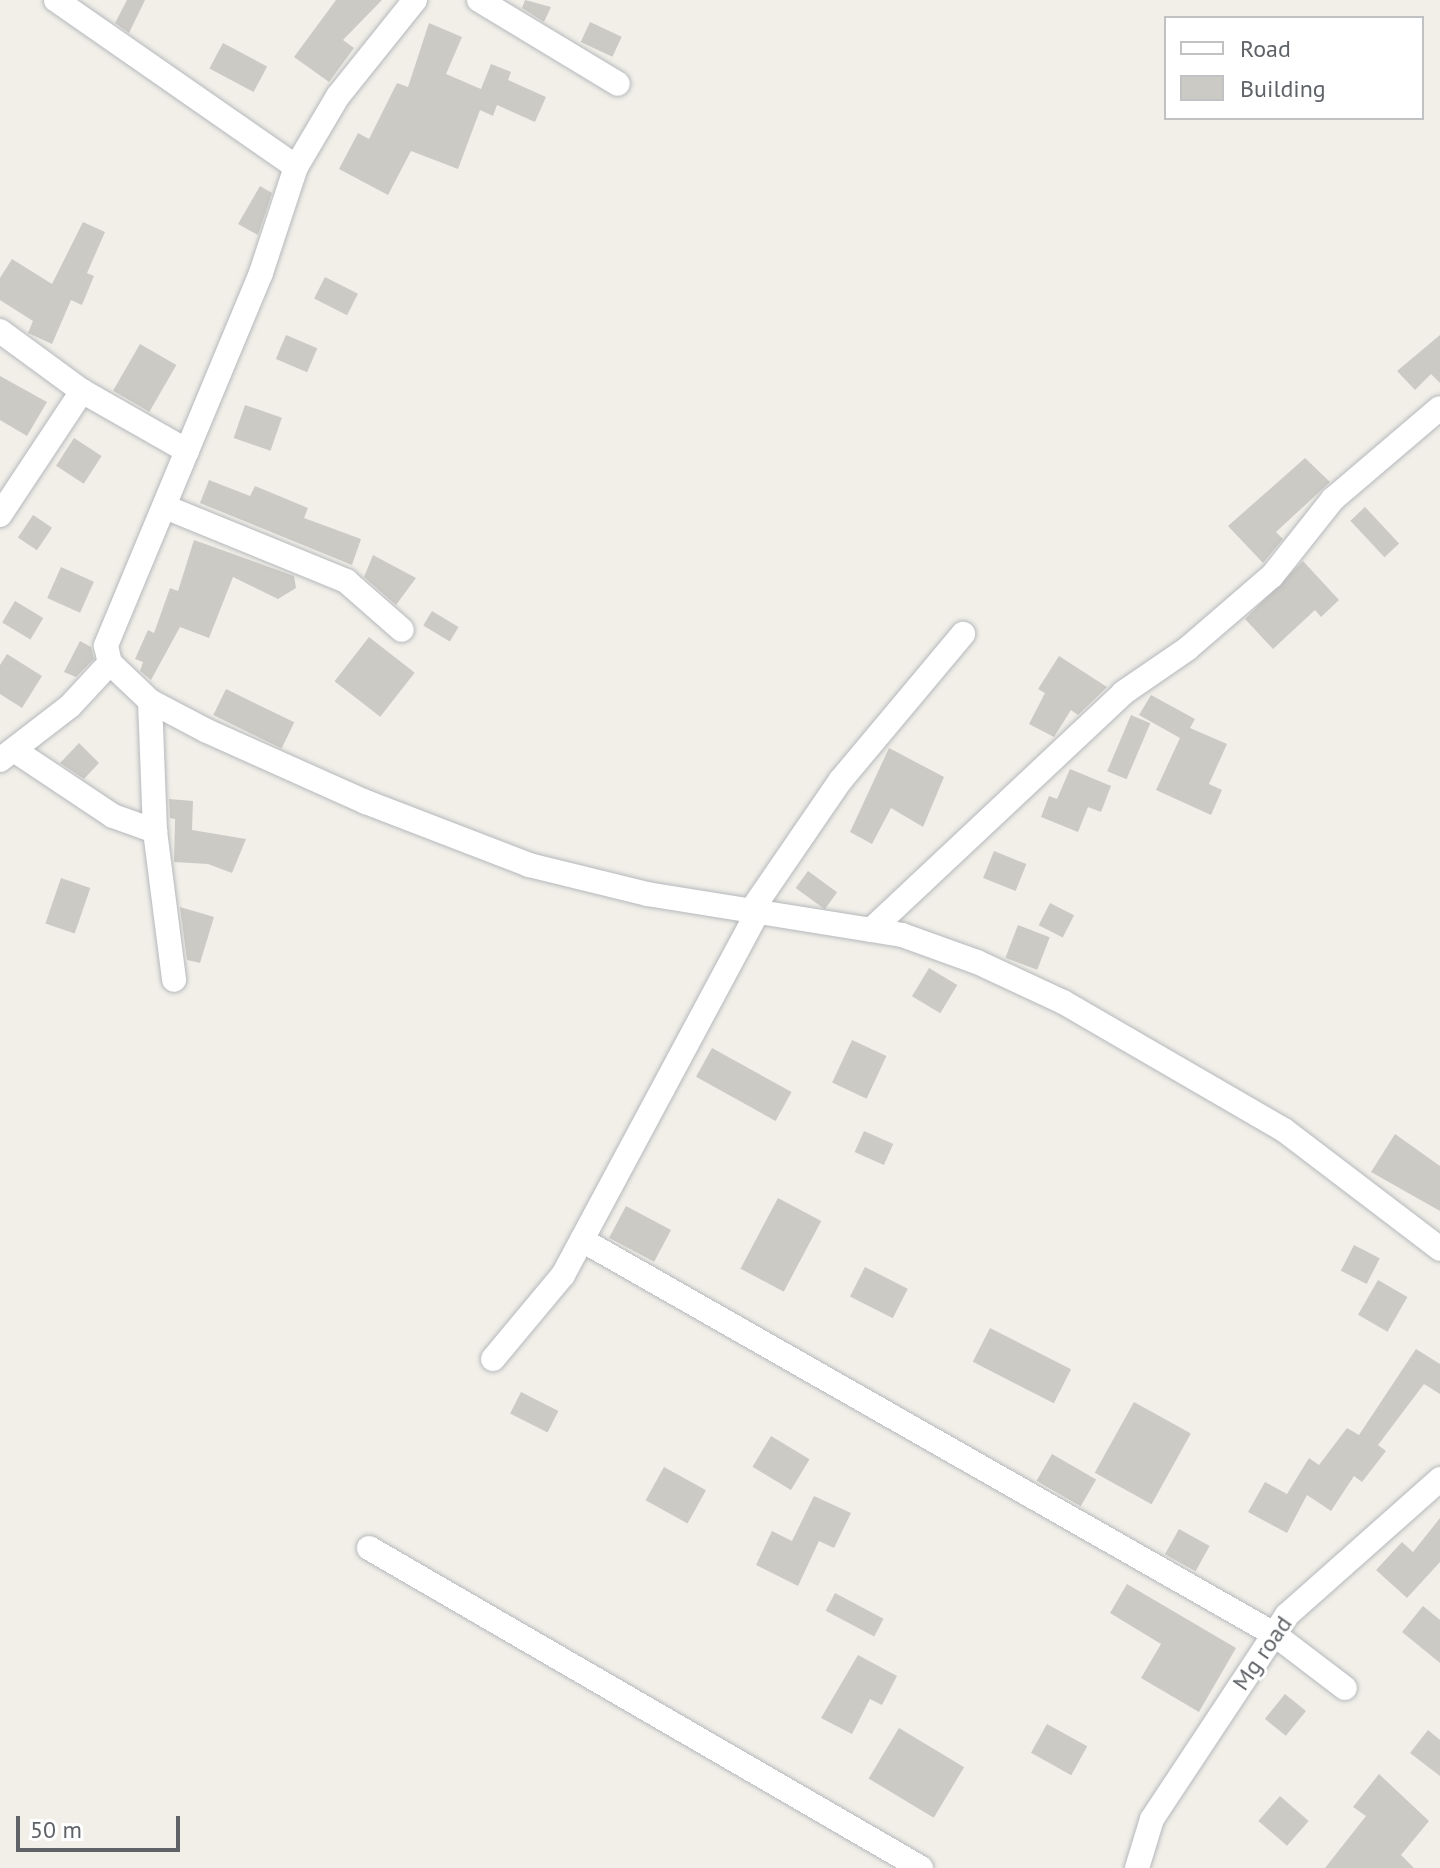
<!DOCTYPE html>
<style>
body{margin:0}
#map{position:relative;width:1440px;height:1868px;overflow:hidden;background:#f1efe8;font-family:"PT Sans",sans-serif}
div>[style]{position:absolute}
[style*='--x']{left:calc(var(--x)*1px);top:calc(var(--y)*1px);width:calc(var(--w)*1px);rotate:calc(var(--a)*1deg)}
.building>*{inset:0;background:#cccac5;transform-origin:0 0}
.roads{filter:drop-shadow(0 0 2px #b5b8bc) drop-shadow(0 0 2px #b5b8bc)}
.minor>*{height:24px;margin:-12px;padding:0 12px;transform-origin:12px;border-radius:12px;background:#fff}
span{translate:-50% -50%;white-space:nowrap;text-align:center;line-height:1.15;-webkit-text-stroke:6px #fff;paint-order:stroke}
.street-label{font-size:24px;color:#5f6368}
.legend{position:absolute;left:1164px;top:16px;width:260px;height:104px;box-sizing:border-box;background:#fff;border:2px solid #bfc1c3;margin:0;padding:10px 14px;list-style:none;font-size:24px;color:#5f6368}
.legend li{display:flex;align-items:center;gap:16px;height:40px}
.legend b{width:40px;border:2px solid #bfc1c3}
.scale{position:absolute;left:16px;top:1816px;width:164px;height:36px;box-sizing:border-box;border:4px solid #5f6368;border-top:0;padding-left:10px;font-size:24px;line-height:28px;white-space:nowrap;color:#5f6368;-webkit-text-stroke:6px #fff;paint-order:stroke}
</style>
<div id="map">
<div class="building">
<div style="clip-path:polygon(127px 0,145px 0,129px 33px,115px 23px)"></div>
<div style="clip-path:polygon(336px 0,382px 0,343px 40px,354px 48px,329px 82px,294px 57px)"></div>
<div style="clip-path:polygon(525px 0,551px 7px,544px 22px,522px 8px)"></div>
<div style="left:590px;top:22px;width:35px;height:22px;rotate:25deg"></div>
<div style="clip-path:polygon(429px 23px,462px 37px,446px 74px,481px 89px,491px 64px,511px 72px,508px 80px,546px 97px,535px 122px,497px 105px,493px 116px,480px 110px,458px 169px,411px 151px,388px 195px,339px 169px,358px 133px,369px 139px,397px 83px,408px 87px)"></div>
<div style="left:223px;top:43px;width:50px;height:29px;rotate:28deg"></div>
<div style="clip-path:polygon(260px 186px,272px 193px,258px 235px,238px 224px)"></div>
<div style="clip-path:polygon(83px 222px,105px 232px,87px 273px,94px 276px,82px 305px,71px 300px,52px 344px,28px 333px,33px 321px,0 300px,0 278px,12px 259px,52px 284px)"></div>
<div style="left:325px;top:277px;width:37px;height:24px;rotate:27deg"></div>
<div style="left:286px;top:335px;width:34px;height:26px;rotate:23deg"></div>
<div style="clip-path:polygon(1440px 335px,1440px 383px,1431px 374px,1415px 390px,1397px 371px)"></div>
<div style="left:140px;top:344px;width:42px;height:54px;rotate:30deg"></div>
<div style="clip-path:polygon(0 376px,47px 402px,27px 436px,0 420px)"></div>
<div style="left:245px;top:405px;width:39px;height:35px;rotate:19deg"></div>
<div style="left:74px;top:438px;width:33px;height:33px;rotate:33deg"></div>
<div style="clip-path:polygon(1305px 458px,1330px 482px,1276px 532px,1283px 539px,1263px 563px,1228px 526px)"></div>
<div style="clip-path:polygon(209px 480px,250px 496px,255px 486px,308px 508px,304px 518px,361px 539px,352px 565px,200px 503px)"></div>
<div style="left:1365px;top:507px;width:50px;height:20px;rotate:47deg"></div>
<div style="left:33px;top:515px;width:23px;height:27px;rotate:34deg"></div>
<div style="clip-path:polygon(194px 540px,294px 576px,296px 588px,278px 599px,233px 577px,209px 638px,180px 627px,151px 680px,140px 671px,143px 662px,135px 659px,148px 630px,154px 633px,170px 588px,178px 591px)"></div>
<div style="clip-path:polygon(373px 555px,416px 578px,396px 605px,364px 577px)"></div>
<div style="clip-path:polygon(1303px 561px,1339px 600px,1321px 617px,1315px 610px,1273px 649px,1245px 619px)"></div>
<div style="left:61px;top:567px;width:36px;height:34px;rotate:24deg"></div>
<div style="left:15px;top:601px;width:33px;height:25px;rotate:31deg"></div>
<div style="left:432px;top:611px;width:31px;height:17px;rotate:31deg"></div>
<div style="left:369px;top:637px;width:58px;height:56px;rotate:38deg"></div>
<div style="clip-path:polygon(80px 641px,91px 647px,94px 659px,76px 677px,64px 672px)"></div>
<div style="clip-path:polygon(7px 654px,42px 676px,22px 708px,0 694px,0 665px)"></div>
<div style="clip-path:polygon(1059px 656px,1107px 687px,1078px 715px,1071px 710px,1054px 737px,1029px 724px,1045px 693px,1038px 689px)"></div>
<div style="left:226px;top:689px;width:76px;height:29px;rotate:26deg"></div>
<div style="clip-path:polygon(1151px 695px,1195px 719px,1190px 728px,1227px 744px,1209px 784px,1222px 790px,1211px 815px,1156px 790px,1180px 738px,1139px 715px)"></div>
<div style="left:1131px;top:715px;width:21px;height:61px;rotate:23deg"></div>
<div style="clip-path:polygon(79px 743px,99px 763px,84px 779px,60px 763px)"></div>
<div style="clip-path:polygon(889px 748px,944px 777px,923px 827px,891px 808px,872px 844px,850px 832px)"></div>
<div style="clip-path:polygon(1070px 769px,1111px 786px,1101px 812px,1088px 807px,1078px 832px,1041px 817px,1049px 796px,1057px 799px)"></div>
<div style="clip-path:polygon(169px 799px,193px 801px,192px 830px,246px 839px,232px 873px,208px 864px,174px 862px,175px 819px,170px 818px)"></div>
<div style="left:994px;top:851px;width:35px;height:29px;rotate:22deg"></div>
<div style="left:808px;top:871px;width:36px;height:21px;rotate:36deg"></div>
<div style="left:61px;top:878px;width:31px;height:48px;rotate:19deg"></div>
<div style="left:1050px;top:903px;width:27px;height:25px;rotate:27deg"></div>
<div style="clip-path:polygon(180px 907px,214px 917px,200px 963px,187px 960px)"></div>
<div style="left:1018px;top:925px;width:34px;height:35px;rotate:21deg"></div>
<div style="left:929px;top:968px;width:33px;height:33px;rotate:31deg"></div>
<div style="left:852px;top:1040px;width:38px;height:47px;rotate:25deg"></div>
<div style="left:712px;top:1048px;width:91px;height:33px;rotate:29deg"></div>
<div style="left:864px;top:1131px;width:32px;height:23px;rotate:24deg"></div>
<div style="clip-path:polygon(1395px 1134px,1440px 1166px,1440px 1211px,1371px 1172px)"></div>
<div style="left:778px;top:1198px;width:49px;height:80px;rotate:28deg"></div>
<div style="left:626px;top:1206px;width:51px;height:36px;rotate:28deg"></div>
<div style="left:1354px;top:1245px;width:29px;height:29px;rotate:27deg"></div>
<div style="left:865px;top:1267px;width:48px;height:33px;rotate:27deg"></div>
<div style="left:1378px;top:1280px;width:34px;height:40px;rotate:30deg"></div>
<div style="left:990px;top:1328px;width:91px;height:38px;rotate:27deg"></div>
<div style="clip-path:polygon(1416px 1349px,1440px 1364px,1440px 1394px,1424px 1384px,1378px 1445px,1386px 1451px,1362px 1482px,1354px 1476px,1331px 1511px,1307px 1495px,1287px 1533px,1248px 1512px,1265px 1482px,1287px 1494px,1309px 1458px,1319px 1465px,1347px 1428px,1359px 1435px)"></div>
<div style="left:521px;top:1392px;width:42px;height:24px;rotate:27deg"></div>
<div style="left:1134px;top:1402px;width:65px;height:81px;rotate:29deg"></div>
<div style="left:771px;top:1436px;width:45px;height:36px;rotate:31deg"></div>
<div style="left:1052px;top:1454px;width:51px;height:31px;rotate:30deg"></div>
<div style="left:664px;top:1467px;width:48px;height:38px;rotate:29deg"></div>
<div style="clip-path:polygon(814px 1496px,851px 1513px,834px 1548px,819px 1541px,798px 1586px,756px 1565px,772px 1531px,792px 1541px)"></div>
<div style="clip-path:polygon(1440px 1518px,1440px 1562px,1407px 1598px,1376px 1570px,1402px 1542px,1413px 1552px)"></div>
<div style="left:1179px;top:1529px;width:35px;height:29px;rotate:29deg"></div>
<div style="clip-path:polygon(1127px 1584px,1236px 1648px,1199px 1712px,1141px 1678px,1161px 1644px,1110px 1613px)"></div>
<div style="left:835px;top:1593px;width:55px;height:20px;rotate:28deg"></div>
<div style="clip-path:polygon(1423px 1606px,1440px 1620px,1440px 1663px,1402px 1632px)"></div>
<div style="clip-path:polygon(858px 1655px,897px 1676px,882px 1705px,870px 1699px,852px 1734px,821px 1718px)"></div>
<div style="left:1285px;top:1694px;width:27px;height:32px;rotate:39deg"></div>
<div style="left:1047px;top:1724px;width:46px;height:33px;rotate:29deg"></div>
<div style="left:899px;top:1728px;width:76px;height:59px;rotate:31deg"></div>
<div style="clip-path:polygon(1428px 1730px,1440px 1740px,1440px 1776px,1410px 1753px)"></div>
<div style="clip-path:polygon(1379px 1774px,1429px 1821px,1401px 1855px,1414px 1868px,1325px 1868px,1366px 1816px,1353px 1807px)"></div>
<div style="left:1280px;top:1796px;width:38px;height:33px;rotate:41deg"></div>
</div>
<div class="roads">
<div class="minor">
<div style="--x:56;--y:0;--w:292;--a:34.8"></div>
<div style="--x:415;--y:0;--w:123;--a:128.7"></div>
<div style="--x:338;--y:96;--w:82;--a:120.6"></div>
<div style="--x:296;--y:167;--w:112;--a:108.3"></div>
<div style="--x:261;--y:273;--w:404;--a:112.6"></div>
<div style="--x:106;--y:646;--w:17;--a:77"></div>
<div style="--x:110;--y:663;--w:55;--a:43.5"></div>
<div style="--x:150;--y:701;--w:64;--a:27.8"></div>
<div style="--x:207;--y:731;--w:174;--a:24.1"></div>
<div style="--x:366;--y:802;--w:175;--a:21.1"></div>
<div style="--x:529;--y:865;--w:122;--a:13.8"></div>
<div style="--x:647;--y:894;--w:258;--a:9.1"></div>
<div style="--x:902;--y:935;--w:80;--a:19.8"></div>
<div style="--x:977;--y:962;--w:95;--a:24.9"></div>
<div style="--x:1063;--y:1002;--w:255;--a:30.1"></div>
<div style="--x:1284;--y:1130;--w:196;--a:37.3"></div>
<div style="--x:479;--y:0;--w:162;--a:31.1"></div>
<div style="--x:0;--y:331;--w:102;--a:36.2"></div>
<div style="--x:82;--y:391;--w:121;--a:29.7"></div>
<div style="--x:165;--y:507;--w:196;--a:22.2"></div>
<div style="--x:346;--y:581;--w:74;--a:41.2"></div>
<div style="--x:0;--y:515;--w:149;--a:-56.5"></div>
<div style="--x:150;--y:701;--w:130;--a:87.8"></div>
<div style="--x:155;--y:831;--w:150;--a:82.7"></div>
<div style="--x:14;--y:750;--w:119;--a:33.7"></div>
<div style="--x:113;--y:816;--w:45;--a:19.7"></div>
<div style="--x:0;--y:760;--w:88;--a:-37.6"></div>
<div style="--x:70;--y:706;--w:59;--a:-47.1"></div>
<div style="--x:751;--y:911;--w:158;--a:-55.6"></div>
<div style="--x:840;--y:781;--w:192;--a:-50.1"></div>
<div style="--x:871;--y:930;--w:346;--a:-43.2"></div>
<div style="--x:1123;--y:693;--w:78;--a:-34.5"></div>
<div style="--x:1187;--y:649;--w:112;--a:-40.7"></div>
<div style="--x:1272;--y:576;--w:98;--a:-51.6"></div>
<div style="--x:1333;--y:499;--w:140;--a:-40.4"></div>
<div style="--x:582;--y:1240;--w:796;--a:29.66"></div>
<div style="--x:1274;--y:1634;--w:89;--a:37.3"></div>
<div style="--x:493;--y:1359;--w:109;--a:-50.2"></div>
<div style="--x:563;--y:1275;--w:412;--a:-61.8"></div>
<div style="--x:369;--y:1548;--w:638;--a:30.1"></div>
<div style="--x:1137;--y:1868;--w:51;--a:-73"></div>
<div style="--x:1152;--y:1819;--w:245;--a:-56.5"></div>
<div style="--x:1287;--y:1615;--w:205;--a:-41.6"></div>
</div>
</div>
<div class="street-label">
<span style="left:1262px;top:1653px;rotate:-55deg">Mg road</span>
</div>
<ul class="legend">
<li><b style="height:10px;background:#fff"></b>Road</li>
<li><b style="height:22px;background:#cccac5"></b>Building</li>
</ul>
<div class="scale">50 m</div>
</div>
